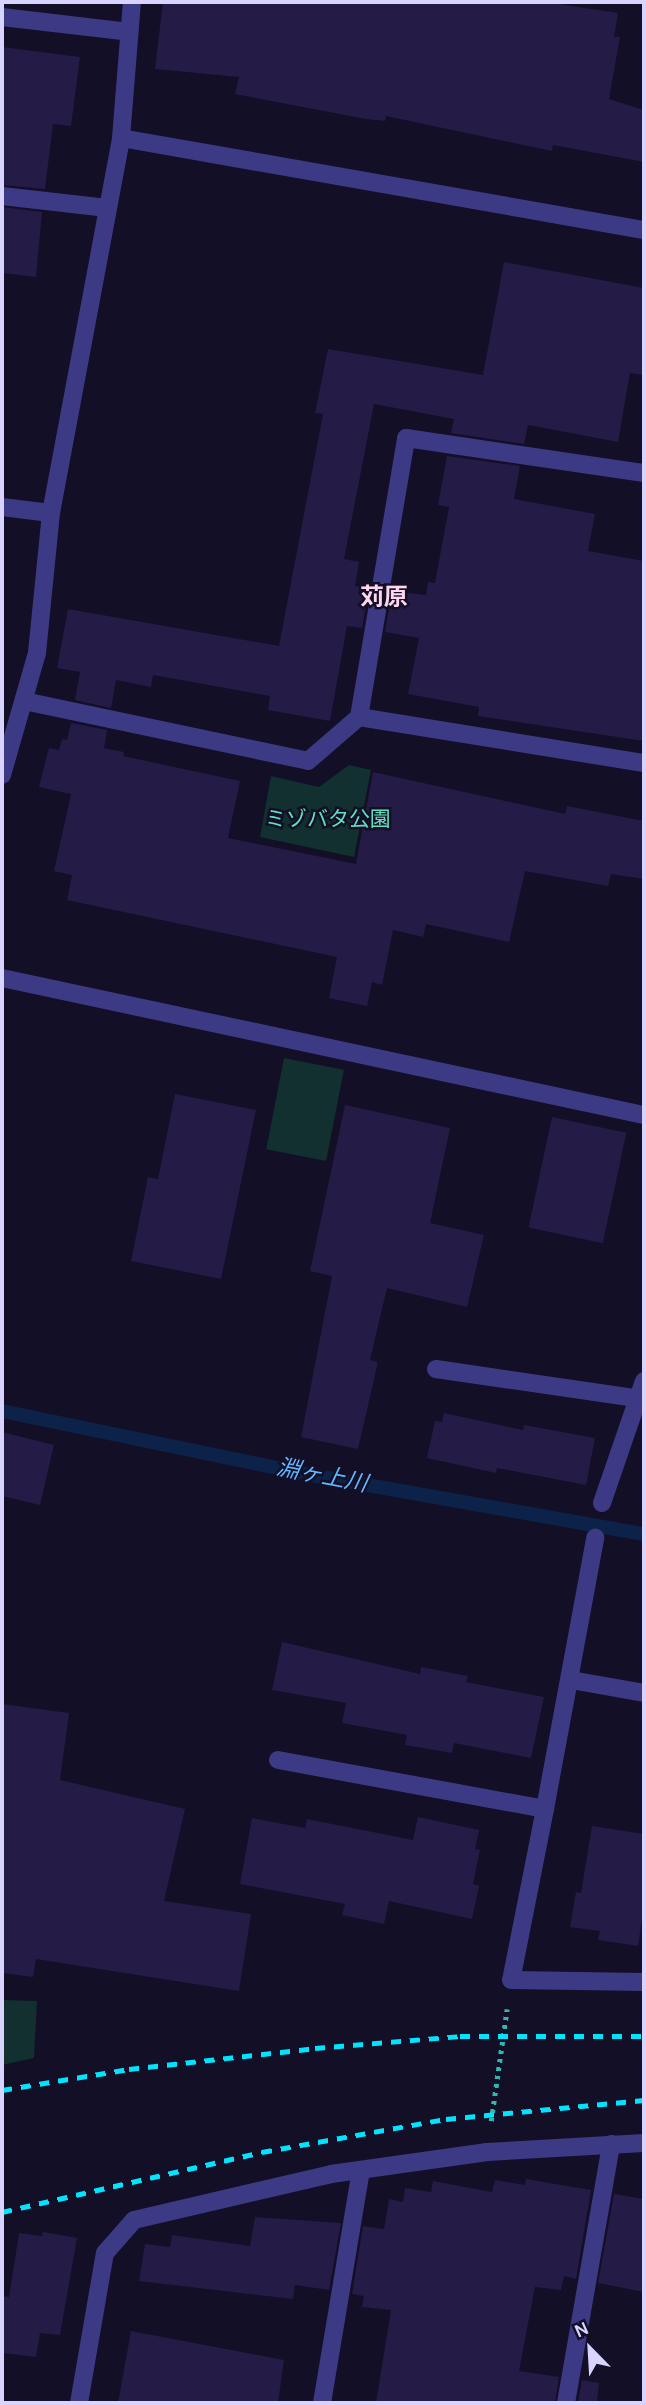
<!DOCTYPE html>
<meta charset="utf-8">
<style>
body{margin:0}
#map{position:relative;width:646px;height:2405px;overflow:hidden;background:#130f26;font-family:Karla,"Noto Sans JP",sans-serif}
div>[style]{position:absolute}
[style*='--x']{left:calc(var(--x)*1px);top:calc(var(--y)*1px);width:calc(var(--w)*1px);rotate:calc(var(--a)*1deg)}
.green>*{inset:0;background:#12302f;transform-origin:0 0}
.stream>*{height:14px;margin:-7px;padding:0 7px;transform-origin:7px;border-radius:7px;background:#0c2248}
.building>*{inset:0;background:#241b47;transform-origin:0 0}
.path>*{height:4.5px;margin-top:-2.25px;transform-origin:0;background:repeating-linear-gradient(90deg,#2fb8b0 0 3.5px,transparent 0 8.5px)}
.street>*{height:18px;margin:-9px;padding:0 9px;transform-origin:9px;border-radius:9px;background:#3d3a85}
.rail>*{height:5px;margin-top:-2.5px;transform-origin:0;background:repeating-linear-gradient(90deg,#00e5ff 0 10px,transparent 0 19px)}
span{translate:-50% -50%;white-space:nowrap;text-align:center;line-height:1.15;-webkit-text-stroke:5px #130f26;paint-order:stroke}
.park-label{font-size:21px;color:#5fe0c0}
.water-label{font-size:23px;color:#62b6ff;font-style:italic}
.quarter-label{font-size:24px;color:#ffd6f0;font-weight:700}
.frame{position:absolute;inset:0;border:4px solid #d9d4ff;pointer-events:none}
.north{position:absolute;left:555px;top:2314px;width:70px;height:70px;-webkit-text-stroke:5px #130f26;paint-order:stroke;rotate:336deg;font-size:19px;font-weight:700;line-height:28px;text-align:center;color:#d9d4ff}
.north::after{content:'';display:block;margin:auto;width:24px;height:32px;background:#d9d4ff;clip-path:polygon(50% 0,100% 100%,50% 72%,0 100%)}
</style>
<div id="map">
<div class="green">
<div style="clip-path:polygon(349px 765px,371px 770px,354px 857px,260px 837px,271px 776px,319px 787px)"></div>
<div style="left:284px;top:1058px;width:61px;height:93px;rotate:11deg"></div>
<div style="clip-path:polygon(2px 2000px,37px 2001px,34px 2058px,2px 2065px)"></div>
</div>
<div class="stream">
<div style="--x:2;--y:1411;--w:310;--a:11.7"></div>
<div style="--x:306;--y:1474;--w:343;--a:10.1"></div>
</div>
<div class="building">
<div style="clip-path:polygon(163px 2px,546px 2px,618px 13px,614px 37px,620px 37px,609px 99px,644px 110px,644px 162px,553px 145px,552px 151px,386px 116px,385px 121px,366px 119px,235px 94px,239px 77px,155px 69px)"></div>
<div style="clip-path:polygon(2px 47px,80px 57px,71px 126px,53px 124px,45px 189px,2px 185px)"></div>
<div style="clip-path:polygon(2px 207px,42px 212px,36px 277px,2px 273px)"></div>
<div style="clip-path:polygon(504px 262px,644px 288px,644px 375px,630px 373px,618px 442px,528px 425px,524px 444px,451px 433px,454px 419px,374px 404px,344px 559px,359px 562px,355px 586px,369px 588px,362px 628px,347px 626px,330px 721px,268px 710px,270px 696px,153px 675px,151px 687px,116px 680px,111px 708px,75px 700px,80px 672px,57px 668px,68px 609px,279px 646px,323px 414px,315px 413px,328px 349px,483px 375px)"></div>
<div style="clip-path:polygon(447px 456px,520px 466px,514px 499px,595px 514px,588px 551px,644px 561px,644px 741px,478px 716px,479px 707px,408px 694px,419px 638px,385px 632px,392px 591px,426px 595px,428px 582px,435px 583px,449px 507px,438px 505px)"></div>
<div style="clip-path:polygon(71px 723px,107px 730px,104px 748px,124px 752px,123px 756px,240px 781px,228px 838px,356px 864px,373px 772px,565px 814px,567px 806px,644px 821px,644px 879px,611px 874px,608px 886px,525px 871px,509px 942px,426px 924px,423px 937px,393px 930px,382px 985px,372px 982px,367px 1006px,329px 998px,337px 957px,67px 900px,72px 875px,54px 871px,71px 794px,39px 787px,49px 748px,59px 750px,62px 739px,67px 740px)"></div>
<div style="clip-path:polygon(175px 1094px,256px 1110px,221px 1279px,131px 1261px,148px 1177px,158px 1179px)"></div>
<div style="clip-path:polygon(345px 1105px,450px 1128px,430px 1223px,484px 1235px,467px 1307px,387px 1288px,370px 1360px,378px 1362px,358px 1449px,301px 1437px,332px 1276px,310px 1271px)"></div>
<div style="left:552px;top:1117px;width:76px;height:113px;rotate:12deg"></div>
<div style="clip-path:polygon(444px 1413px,523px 1430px,524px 1425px,595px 1438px,586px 1485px,497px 1468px,496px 1473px,427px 1458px,435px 1421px,442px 1422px)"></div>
<div style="clip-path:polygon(2px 1432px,54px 1445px,40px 1505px,2px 1496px)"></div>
<div style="clip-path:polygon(282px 1642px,420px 1674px,421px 1667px,468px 1676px,466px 1682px,544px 1697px,531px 1758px,454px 1743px,452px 1753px,405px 1745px,407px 1735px,342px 1723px,346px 1703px,272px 1690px)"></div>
<div style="clip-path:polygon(2px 1704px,69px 1713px,60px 1780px,185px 1809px,164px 1901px,251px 1914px,239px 1991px,36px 1959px,33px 1977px,2px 1973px)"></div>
<div style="clip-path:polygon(418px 1817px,479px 1830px,475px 1849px,480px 1850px,473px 1884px,479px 1886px,472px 1919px,389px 1901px,384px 1924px,342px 1915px,345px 1904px,240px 1884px,252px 1818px,305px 1828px,307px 1819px,413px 1840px)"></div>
<div style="clip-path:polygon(592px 1826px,644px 1834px,644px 1906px,638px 1946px,598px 1940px,600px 1931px,570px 1927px,576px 1892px,581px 1893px)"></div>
<div style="clip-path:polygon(526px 2179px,591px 2190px,576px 2279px,564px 2276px,561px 2290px,535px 2287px,519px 2371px,559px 2377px,555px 2403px,376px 2403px,391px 2310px,362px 2307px,364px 2296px,352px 2294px,363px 2226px,384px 2229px,389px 2199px,403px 2202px,405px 2188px,431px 2192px,433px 2181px,492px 2192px,495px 2180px,525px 2185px)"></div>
<div style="clip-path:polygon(614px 2194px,644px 2199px,644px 2292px,598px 2283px)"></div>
<div style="clip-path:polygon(255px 2217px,341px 2223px,329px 2290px,295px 2285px,293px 2299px,139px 2281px,145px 2244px,170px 2247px,172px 2235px,250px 2246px)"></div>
<div style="clip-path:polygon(43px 2232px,77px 2238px,60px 2335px,40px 2333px,36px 2357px,2px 2353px,2px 2296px,9px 2297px,19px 2233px,42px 2236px)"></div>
<div style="clip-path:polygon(131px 2331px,284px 2360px,278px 2403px,118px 2403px)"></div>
<div style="clip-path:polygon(582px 2380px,599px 2383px,597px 2403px,578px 2403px)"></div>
</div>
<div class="path">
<div style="--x:491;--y:2121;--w:113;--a:-81.9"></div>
</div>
<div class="street">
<div style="--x:2;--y:17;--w:128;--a:6.7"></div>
<div style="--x:121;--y:138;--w:531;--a:9.98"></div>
<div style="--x:2;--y:196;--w:106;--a:6.5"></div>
<div style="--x:2;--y:507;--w:49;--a:7"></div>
<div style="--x:24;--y:701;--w:290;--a:11.9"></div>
<div style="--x:308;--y:761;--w:67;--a:-40.8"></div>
<div style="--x:359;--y:717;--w:289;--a:9.2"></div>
<div style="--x:359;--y:717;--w:283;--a:-80.4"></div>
<div style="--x:406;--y:438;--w:241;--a:8.4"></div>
<div style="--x:2;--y:775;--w:127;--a:-74"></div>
<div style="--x:37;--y:653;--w:141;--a:-84.3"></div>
<div style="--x:51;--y:513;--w:381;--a:-79.4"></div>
<div style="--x:121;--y:138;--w:136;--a:-85.4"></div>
<div style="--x:2;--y:978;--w:656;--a:12.05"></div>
<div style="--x:436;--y:1369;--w:207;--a:8.3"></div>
<div style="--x:602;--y:1503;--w:129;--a:-71"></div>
<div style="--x:571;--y:1680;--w:74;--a:10.1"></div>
<div style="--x:278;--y:1760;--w:271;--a:10.4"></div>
<div style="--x:545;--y:1809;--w:276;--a:-79.5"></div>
<div style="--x:545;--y:1809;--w:174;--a:101.2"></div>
<div style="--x:511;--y:1980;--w:133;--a:0.9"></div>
<div style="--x:79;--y:2403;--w:152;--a:-80.2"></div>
<div style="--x:105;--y:2253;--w:44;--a:-48.7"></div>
<div style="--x:134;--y:2220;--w:202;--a:-13.1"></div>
<div style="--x:331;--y:2174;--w:158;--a:-8"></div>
<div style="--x:487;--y:2152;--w:157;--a:-3.3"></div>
<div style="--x:322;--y:2403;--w:236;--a:-80.5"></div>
<div style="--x:566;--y:2403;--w:263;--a:-80.1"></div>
</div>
<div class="rail">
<div style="--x:2;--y:2090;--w:129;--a:-9.4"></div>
<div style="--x:129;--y:2069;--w:187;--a:-6.4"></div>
<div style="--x:315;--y:2048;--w:145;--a:-4.7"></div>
<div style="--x:460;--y:2036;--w:184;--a:0"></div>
<div style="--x:2;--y:2212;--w:267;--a:-13"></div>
<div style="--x:262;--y:2152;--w:187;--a:-10.2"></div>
<div style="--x:446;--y:2119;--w:199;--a:-5.5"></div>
</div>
<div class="park-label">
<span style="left:328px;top:819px">ミゾバタ公園</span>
</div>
<div class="water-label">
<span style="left:322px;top:1476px;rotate:11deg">淵ヶ上川</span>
</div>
<div class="quarter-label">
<span style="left:384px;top:598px">苅原</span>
</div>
<div class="frame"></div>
<div class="north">N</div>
</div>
